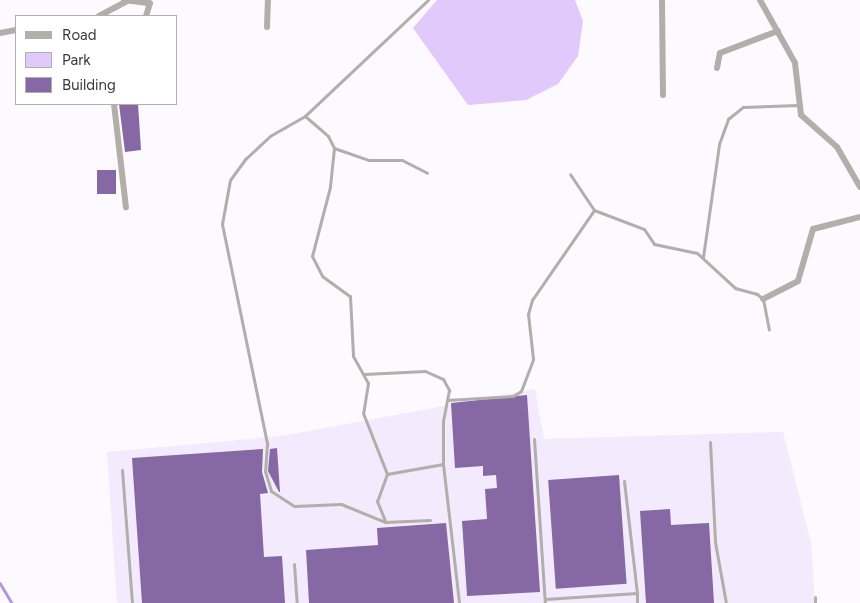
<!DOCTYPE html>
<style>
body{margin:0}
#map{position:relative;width:860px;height:603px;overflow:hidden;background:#fcf9ff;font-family:Figtree,sans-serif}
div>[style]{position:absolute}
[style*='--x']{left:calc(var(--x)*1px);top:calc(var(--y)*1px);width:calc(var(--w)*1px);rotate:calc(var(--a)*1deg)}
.built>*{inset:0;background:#f3eafe}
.green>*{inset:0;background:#e1c9fb}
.stream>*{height:2.5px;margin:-1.25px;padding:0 1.25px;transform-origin:1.25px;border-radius:1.25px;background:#b698d7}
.building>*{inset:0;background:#8568a4;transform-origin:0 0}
.lane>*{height:3px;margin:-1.5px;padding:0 1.5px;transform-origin:1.5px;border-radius:1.5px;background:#b2aea9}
.street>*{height:6px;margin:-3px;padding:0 3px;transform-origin:3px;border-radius:3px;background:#b2aea9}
span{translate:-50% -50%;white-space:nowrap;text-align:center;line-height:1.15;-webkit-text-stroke:5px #fff;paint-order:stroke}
.legend{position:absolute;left:15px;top:15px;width:162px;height:90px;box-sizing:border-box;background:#fff;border:1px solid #b0afb1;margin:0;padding:6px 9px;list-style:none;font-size:15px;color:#3a383d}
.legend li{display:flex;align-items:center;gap:10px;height:25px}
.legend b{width:25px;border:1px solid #b0afb1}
</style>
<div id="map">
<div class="built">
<div style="clip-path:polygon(535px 389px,544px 439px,783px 432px,811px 543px,815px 603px,117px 603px,107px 452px,282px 436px)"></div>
</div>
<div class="green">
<div style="clip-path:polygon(437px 0,575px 0,583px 21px,578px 56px,558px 84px,526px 100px,468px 105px,413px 28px)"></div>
</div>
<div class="stream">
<div style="--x:0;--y:583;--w:23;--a:59"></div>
</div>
<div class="building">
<div style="clip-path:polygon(119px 104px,138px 104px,141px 150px,125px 152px)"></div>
<div style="left:97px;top:170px;width:19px;height:24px"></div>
<div style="clip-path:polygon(527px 395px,540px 592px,467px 596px,462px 521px,487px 519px,485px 489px,497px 488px,496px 475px,483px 476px,483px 466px,455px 468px,451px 403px)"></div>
<div style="clip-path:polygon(277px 448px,280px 492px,279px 492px,268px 471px,270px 449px)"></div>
<div style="clip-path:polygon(263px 449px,262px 472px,268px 493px,260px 494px,264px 557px,282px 556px,285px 603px,142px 603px,132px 458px)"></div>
<div style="left:619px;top:475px;width:109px;height:71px;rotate:86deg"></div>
<div style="clip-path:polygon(670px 509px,671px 525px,709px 523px,714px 603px,646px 603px,640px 511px)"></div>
<div style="clip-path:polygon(446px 523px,454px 603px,309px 603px,306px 550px,378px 545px,377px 528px)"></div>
</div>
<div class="lane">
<div style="--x:428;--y:0;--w:169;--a:136.7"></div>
<div style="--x:305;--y:116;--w:40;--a:150.3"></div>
<div style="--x:270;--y:136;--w:33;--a:137"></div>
<div style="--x:246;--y:158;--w:27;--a:126"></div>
<div style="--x:230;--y:180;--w:45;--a:100.3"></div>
<div style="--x:222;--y:224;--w:225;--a:78.4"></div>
<div style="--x:267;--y:444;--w:27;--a:94"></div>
<div style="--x:265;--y:471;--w:21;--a:73"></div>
<div style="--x:271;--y:491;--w:27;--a:33"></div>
<div style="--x:294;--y:506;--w:47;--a:-2.4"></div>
<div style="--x:341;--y:504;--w:48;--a:22.2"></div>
<div style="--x:385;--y:522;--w:45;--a:-2.5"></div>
<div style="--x:305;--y:116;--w:30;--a:41"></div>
<div style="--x:328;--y:136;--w:13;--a:63"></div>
<div style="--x:334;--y:148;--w:39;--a:96"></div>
<div style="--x:330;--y:187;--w:71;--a:104.6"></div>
<div style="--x:312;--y:256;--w:22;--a:63"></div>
<div style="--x:322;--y:276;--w:34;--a:36"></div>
<div style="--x:350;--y:296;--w:60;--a:87.1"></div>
<div style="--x:353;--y:356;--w:31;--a:61"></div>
<div style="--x:368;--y:383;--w:30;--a:99"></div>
<div style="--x:363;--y:413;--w:66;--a:68.5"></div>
<div style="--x:387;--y:474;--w:29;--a:110"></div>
<div style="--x:377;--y:501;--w:22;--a:68"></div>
<div style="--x:334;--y:148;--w:37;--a:19"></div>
<div style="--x:369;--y:160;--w:33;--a:0"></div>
<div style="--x:402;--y:160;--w:28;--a:27"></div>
<div style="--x:594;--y:210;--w:53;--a:20.8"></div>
<div style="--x:644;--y:229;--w:18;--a:56"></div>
<div style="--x:654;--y:244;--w:44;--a:11.8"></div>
<div style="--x:697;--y:253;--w:52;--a:42.6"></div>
<div style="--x:735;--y:288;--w:23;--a:15"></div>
<div style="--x:757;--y:294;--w:8;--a:40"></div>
<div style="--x:763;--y:299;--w:31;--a:79"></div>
<div style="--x:703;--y:257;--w:114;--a:-81.9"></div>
<div style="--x:719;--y:144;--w:27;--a:-70"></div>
<div style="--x:728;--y:119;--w:19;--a:-39"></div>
<div style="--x:743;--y:107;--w:56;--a:-2"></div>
<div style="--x:364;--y:374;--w:61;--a:-2.8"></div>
<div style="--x:425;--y:371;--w:20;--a:24"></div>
<div style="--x:443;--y:379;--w:13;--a:61"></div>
<div style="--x:449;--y:390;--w:32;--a:101"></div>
<div style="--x:443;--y:421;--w:43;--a:90"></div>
<div style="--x:447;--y:400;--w:66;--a:-3.5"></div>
<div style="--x:513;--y:396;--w:9;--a:-32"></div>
<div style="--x:521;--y:391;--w:34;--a:-69"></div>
<div style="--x:533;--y:359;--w:45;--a:-96.3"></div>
<div style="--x:528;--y:314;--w:15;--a:-74"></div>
<div style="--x:532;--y:300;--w:109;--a:-55.4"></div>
<div style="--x:594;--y:210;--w:43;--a:-123.7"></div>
<div style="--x:534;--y:439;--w:164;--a:86.2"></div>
<div style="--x:710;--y:442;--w:100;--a:87.1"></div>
<div style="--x:715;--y:542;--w:62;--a:79.8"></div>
<div style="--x:122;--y:470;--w:133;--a:85.7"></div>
<div style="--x:387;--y:474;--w:57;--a:-10.1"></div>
<div style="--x:443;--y:464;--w:140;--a:83.4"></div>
<div style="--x:624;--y:481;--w:113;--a:83.4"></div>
<div style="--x:294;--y:564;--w:39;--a:86"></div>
<div style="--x:815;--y:597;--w:6;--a:90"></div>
<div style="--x:545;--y:599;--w:92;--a:-3.7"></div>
<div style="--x:637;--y:593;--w:10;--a:90"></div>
</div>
<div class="street">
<div style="--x:124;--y:0;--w:26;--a:7"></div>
<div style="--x:150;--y:3;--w:14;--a:107"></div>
<div style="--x:662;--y:0;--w:95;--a:89.4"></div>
<div style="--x:760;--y:0;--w:72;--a:60.9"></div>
<div style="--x:795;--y:63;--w:52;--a:83.4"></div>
<div style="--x:801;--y:115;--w:48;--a:41.6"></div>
<div style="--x:837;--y:147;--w:46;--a:60.1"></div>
<div style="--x:99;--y:16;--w:34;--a:-28"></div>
<div style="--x:267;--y:27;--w:27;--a:-88"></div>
<div style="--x:0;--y:33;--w:16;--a:-11"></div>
<div style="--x:717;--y:68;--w:15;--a:-79"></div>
<div style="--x:720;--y:53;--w:62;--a:-20.8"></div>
<div style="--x:114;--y:104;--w:104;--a:83.4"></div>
<div style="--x:763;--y:299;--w:39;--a:-27"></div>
<div style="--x:798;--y:281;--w:54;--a:-73.9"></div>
<div style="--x:813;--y:229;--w:49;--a:-14.3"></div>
</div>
<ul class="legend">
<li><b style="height:6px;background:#b2aea9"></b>Road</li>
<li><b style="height:14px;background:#e1c9fb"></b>Park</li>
<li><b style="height:14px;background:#8568a4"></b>Building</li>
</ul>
</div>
